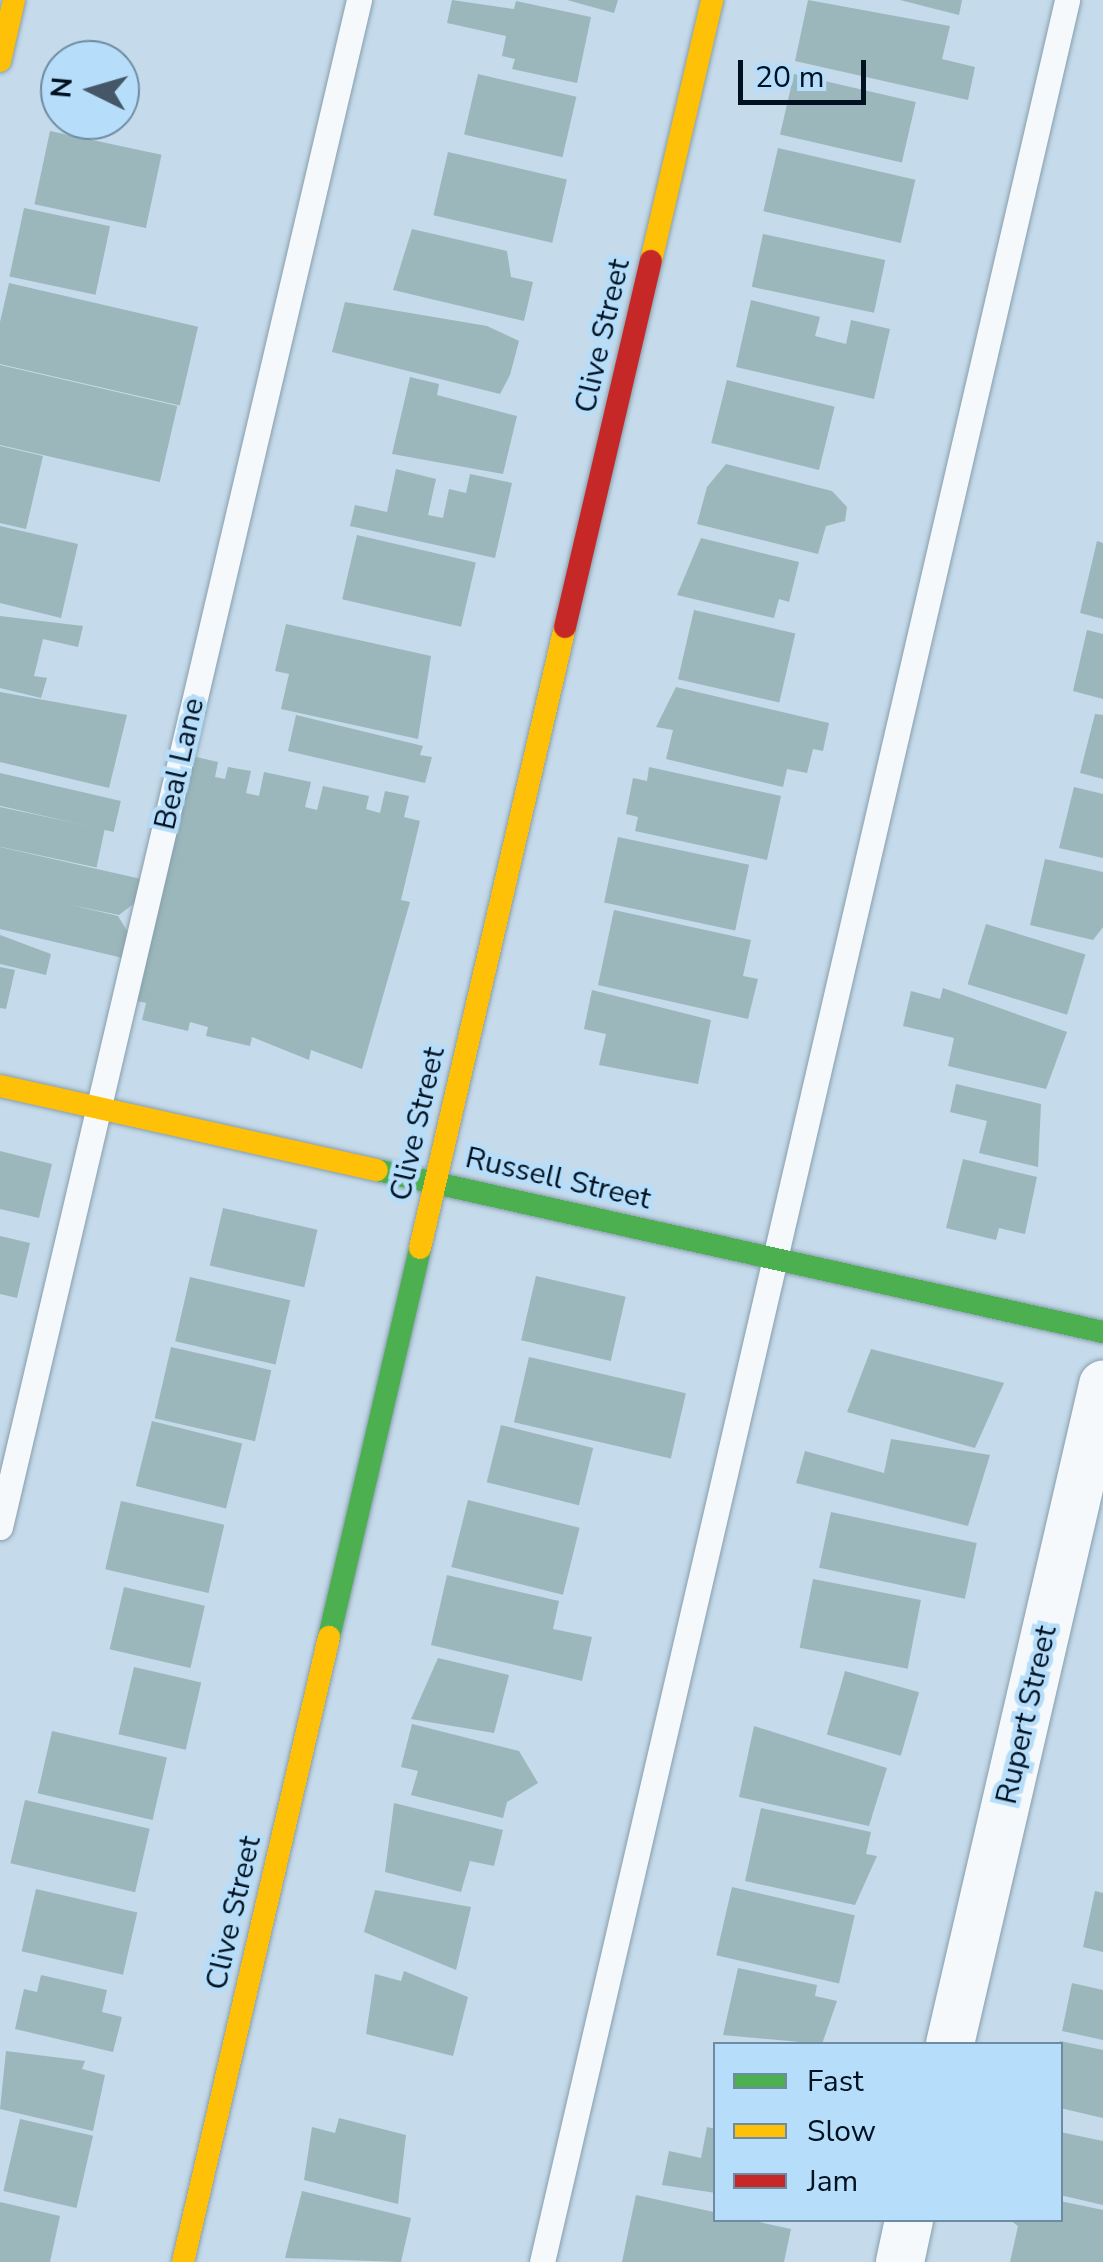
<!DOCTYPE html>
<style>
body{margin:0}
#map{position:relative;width:1103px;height:2262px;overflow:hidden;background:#c5daea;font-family:"Nunito Sans",sans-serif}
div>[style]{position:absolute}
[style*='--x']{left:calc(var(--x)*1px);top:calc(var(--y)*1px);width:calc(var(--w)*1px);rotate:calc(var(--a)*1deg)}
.building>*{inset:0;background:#9bb7bb;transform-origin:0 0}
.roads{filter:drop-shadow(0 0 2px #879ead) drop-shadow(0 0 2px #879ead)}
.lane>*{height:25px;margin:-12.5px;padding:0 12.5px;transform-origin:12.5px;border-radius:12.5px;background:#f6f9fc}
.street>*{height:48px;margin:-24px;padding:0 24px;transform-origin:24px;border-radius:24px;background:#f6f9fc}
.fast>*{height:22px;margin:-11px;padding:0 11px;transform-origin:11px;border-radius:11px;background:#4caf50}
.slow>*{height:22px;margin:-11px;padding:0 11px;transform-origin:11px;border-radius:11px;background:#ffc107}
.jam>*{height:22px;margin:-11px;padding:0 11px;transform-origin:11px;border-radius:11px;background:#c62828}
span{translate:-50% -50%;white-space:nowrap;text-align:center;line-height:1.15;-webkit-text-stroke:9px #b6ddf9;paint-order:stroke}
.street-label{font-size:30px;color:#001121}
.legend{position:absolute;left:713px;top:2042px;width:350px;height:180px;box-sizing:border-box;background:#b6ddf9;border:2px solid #6d8ba3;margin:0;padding:12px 18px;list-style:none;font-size:30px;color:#001121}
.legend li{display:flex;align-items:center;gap:20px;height:50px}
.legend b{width:50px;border:2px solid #6d8ba3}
.north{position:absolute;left:40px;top:40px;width:100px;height:100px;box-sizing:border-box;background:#b6ddf9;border:2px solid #6d8ba3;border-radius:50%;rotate:275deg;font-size:28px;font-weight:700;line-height:40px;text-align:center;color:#001121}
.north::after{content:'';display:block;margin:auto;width:35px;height:45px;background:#455767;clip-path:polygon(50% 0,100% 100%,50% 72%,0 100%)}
.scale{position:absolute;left:738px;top:60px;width:128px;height:45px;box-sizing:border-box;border:5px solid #001121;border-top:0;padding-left:12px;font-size:30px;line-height:35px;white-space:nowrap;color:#001121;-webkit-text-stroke:8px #b6ddf9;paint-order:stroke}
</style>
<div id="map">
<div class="building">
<div style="clip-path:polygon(452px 0,514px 9px,516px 1px,591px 17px,577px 83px,512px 69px,515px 59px,502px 56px,506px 36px,447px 23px)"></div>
<div style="clip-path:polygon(567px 0,618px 0,614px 13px)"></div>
<div style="clip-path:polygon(808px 0,950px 26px,942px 59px,975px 67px,968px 100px,795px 61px)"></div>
<div style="clip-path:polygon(900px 0,962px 0,959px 15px)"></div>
<div style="left:478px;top:74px;width:101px;height:62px;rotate:13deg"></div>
<div style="left:794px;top:74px;width:125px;height:62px;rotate:13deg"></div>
<div style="left:50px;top:131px;width:114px;height:75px;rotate:12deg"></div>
<div style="left:778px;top:148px;width:141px;height:65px;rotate:13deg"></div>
<div style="left:448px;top:152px;width:122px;height:65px;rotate:13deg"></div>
<div style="left:24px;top:208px;width:88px;height:70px;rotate:12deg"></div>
<div style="clip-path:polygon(412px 229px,507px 251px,511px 277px,533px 282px,524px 321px,393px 290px)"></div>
<div style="left:763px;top:234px;width:125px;height:54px;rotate:12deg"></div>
<div style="left:9px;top:283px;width:194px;height:81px;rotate:13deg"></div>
<div style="clip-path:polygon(751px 300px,820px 317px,815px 336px,846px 344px,851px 320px,890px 329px,874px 399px,736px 367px)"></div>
<div style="clip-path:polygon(345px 302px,487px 326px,519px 341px,510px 375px,500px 394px,332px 352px)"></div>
<div style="left:0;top:365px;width:182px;height:78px;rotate:13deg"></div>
<div style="clip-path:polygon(410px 377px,439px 384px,437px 395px,517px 416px,503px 474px,392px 454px)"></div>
<div style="left:727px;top:380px;width:111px;height:65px;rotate:14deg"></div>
<div style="clip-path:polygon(0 446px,43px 456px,26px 529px,0 523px)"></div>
<div style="clip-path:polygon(726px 464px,832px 491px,847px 507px,845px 521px,826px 526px,818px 554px,697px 524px,707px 487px)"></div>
<div style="clip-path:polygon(396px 469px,436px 479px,428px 515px,443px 518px,449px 489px,466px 493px,470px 474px,512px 483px,495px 558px,350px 526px,355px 505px,387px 512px)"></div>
<div style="clip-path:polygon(0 526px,78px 544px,61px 618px,0 603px)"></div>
<div style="left:357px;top:535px;width:122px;height:66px;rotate:13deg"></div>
<div style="clip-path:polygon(701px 538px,799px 562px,789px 602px,779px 599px,774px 618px,677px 595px)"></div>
<div style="clip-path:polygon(1097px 541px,1103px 543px,1103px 619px,1080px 613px)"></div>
<div style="left:694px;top:610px;width:104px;height:71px;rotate:13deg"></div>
<div style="clip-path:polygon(0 616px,83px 626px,78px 647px,43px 639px,34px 676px,47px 678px,41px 698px,0 688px)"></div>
<div style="clip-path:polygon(286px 624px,431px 656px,418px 739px,281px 709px,289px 674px,275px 671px)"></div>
<div style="clip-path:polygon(1087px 630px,1103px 634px,1103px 699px,1073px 691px)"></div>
<div style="clip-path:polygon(676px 687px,829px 723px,823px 751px,813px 749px,807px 773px,787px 769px,783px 787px,666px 759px,673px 730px,656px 727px)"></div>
<div style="clip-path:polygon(0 692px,127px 715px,109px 788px,0 762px)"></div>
<div style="clip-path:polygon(1095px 714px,1103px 715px,1103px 779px,1080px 773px)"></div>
<div style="clip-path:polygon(296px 715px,423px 746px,420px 755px,432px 757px,425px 783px,288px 751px)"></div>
<div style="clip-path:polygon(192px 756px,218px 762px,215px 777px,225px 779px,228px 767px,251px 771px,246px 793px,259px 796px,264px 772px,311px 782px,305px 807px,317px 810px,323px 786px,369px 796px,366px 809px,380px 813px,385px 791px,409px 796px,404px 817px,420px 821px,401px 900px,410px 902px,362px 1069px,311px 1050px,309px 1060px,252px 1037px,250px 1046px,206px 1036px,208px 1027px,190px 1022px,188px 1031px,142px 1020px,146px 1003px,137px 1001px)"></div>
<div style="clip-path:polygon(649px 767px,781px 796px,767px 860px,635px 831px,638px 817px,626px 814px,633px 778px,647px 781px)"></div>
<div style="left:0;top:773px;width:124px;height:32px;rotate:13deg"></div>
<div style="clip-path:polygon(1074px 787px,1103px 794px,1103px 858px,1059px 848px)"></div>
<div style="left:0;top:807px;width:107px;height:39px;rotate:12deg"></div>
<div style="left:618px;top:837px;width:134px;height:67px;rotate:12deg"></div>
<div style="clip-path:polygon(0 847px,141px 879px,136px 902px,119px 915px,71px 905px,118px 916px,129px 934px,123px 958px,0 929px)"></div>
<div style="clip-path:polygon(1045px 859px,1103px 872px,1103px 927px,1093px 940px,1030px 925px)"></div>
<div style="clip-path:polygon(614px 910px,751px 940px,743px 976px,758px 979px,748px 1019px,598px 985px)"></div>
<div style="left:986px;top:924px;width:104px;height:63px;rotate:17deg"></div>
<div style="clip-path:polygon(0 935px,51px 954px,46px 975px,0 964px)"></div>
<div style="clip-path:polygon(0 967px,15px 970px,6px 1009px,0 1008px)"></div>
<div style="clip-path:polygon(943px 988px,1067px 1032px,1046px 1089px,948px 1066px,954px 1038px,903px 1026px,911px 991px,940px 999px)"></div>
<div style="clip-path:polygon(592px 990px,711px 1020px,698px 1084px,599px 1065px,606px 1034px,584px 1029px)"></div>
<div style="clip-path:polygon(956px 1084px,1041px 1104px,1038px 1167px,979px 1153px,987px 1121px,950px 1112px)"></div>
<div style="clip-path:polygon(0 1151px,52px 1164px,39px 1218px,0 1209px)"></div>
<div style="clip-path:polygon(963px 1159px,1037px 1177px,1025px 1234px,999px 1228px,996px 1240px,946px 1228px)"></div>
<div style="left:223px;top:1208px;width:97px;height:59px;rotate:13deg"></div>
<div style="clip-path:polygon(0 1236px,30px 1243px,17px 1298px,0 1294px)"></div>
<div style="left:536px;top:1276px;width:92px;height:66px;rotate:13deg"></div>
<div style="left:190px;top:1277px;width:103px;height:66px;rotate:13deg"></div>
<div style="left:171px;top:1347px;width:103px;height:73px;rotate:13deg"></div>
<div style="clip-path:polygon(871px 1349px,1004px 1383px,975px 1448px,847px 1412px)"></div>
<div style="left:529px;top:1357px;width:161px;height:67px;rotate:13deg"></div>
<div style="left:152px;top:1421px;width:93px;height:67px;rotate:14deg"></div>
<div style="left:501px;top:1425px;width:95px;height:59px;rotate:14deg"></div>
<div style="clip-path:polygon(891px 1439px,990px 1455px,968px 1526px,796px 1483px,805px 1451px,884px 1473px)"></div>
<div style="left:468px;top:1500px;width:115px;height:69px;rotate:14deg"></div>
<div style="left:121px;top:1501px;width:106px;height:70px;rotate:13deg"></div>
<div style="left:831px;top:1512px;width:149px;height:57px;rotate:12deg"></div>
<div style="clip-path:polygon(447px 1575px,559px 1601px,553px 1629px,592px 1637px,582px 1681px,431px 1645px)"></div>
<div style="left:813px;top:1579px;width:110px;height:70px;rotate:11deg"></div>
<div style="left:124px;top:1587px;width:83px;height:64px;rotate:13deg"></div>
<div style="clip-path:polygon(438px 1658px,509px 1675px,494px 1733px,411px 1719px)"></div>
<div style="left:134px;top:1667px;width:69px;height:69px;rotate:13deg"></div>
<div style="left:845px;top:1671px;width:77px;height:66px;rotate:16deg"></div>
<div style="clip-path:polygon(412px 1724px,519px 1751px,538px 1783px,507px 1802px,503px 1818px,411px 1795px,418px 1771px,401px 1767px)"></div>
<div style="clip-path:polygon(754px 1726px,887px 1768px,869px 1826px,739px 1797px)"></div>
<div style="left:52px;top:1731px;width:118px;height:64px;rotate:13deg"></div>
<div style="left:25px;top:1800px;width:128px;height:65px;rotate:13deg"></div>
<div style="clip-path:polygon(394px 1803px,503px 1830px,494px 1866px,470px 1861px,461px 1892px,385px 1872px)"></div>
<div style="clip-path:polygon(761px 1808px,871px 1832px,866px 1854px,877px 1856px,855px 1905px,745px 1881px)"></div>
<div style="left:732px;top:1887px;width:126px;height:70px;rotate:13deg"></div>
<div style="left:36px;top:1889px;width:104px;height:64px;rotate:13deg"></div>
<div style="clip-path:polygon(375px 1890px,471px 1907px,456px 1970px,364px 1932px)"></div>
<div style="clip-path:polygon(1095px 1891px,1103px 1893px,1103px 1952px,1083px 1947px)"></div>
<div style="clip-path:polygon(738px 1968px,817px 1985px,815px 1996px,837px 2001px,822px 2044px,723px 2035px)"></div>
<div style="clip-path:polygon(404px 1971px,468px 1997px,453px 2056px,366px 2034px,375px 1974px,401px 1981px)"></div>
<div style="clip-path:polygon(41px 1975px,107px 1990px,102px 2012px,122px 2017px,113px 2052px,15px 2029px,24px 1989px,37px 1992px)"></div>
<div style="clip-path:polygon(1072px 1983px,1103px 1990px,1103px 2040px,1062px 2031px)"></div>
<div style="clip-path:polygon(1060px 2041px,1103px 2050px,1103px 2118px,1060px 2108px)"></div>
<div style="clip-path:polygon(6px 2051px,85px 2061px,82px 2069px,105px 2075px,93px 2131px,0 2109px)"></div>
<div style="clip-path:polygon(339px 2118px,406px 2135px,398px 2204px,304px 2180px,312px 2127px,335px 2133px)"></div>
<div style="left:20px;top:2119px;width:75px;height:74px;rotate:13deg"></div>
<div style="clip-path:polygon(707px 2127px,716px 2129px,716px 2193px,662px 2185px,669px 2151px,701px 2158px)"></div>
<div style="clip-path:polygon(1060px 2132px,1103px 2141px,1103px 2205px,1060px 2195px)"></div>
<div style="clip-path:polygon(302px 2191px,411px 2218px,401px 2262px,285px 2258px)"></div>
<div style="clip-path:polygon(636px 2195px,791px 2229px,784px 2262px,622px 2262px)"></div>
<div style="clip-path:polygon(1060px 2201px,1103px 2210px,1103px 2262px,1010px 2262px,1018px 2226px,1010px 2220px,1060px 2220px)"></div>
<div style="clip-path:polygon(0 2202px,60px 2216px,50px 2262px,0 2262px)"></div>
</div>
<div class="roads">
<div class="lane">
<div style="--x:0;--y:1527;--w:1569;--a:-76.77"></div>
<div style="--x:542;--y:2262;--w:2322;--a:-76.93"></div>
</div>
<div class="street">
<div style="--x:950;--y:2044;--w:677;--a:-76.93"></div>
<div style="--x:900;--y:2262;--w:43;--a:-77.9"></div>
</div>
<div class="fast">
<div style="--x:377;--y:1170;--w:744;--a:12.58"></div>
<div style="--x:329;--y:1637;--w:400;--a:-76.8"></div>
</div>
<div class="slow">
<div style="--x:0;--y:61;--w:63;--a:-77.1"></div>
<div style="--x:651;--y:261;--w:268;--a:-76.8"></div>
<div style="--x:0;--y:1086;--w:386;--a:12.6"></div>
<div style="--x:420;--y:1248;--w:638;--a:-76.86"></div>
<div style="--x:183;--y:2262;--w:642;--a:-76.85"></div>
</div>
<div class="jam">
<div style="--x:565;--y:627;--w:376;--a:-76.8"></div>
</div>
</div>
<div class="street-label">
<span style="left:603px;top:336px;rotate:-77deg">Clive Street</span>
<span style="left:180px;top:764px;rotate:-77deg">Beal Lane</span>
<span style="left:418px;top:1124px;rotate:-77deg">Clive Street</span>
<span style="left:558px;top:1179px;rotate:13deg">Russell Street</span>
<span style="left:1027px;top:1715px;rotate:-77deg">Rupert Street</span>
<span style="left:234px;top:1913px;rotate:-77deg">Clive Street</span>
</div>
<ul class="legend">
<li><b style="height:12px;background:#4caf50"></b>Fast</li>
<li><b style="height:12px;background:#ffc107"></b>Slow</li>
<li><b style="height:12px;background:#c62828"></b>Jam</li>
</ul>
<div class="north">N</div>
<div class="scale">20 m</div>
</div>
